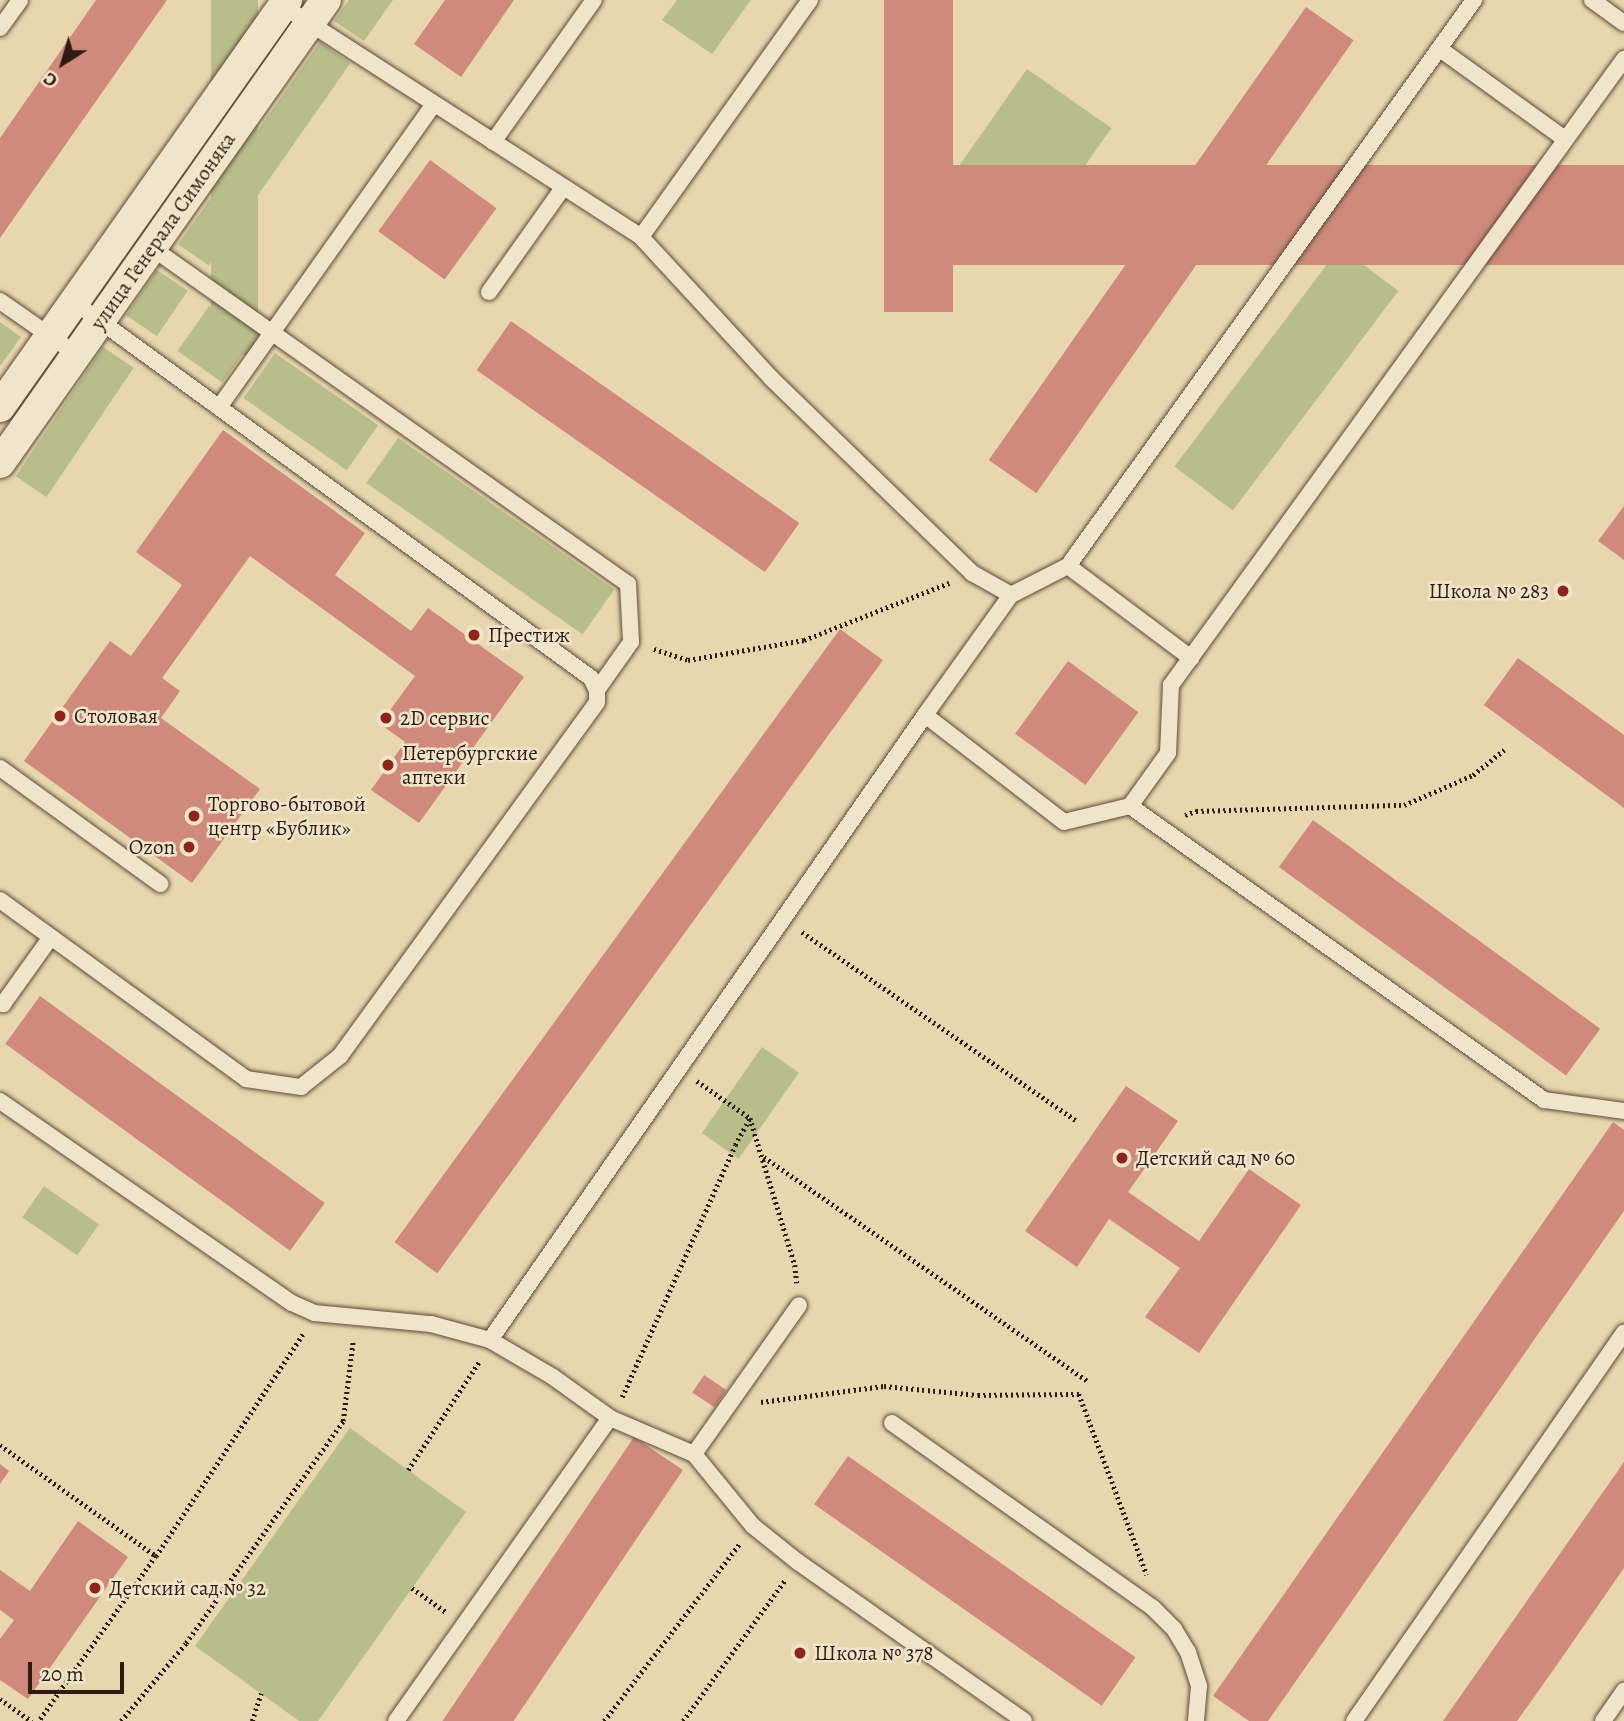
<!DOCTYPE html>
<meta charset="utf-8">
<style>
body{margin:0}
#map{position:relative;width:1624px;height:1721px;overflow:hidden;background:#e8d7ae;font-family:Alegreya,serif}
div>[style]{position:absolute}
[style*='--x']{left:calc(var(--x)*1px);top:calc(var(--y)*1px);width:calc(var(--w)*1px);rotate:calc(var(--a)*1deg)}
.green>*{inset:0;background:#b8be89;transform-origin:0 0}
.building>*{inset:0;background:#cf8a7c;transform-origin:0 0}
.path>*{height:4.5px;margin-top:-2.25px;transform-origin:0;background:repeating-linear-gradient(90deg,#301b13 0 2px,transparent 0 5.5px)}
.roads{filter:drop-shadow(0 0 2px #5e4a3a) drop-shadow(0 0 2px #5e4a3a)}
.lane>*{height:16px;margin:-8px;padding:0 8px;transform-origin:8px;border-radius:8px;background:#f0e5ca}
.street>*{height:30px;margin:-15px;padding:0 15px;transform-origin:15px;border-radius:15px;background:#f0e5ca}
.dots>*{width:19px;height:19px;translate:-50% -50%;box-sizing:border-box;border:4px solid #f0e5ca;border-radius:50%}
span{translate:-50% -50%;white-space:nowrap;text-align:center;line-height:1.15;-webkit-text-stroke:5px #f0e5ca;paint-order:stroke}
.street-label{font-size:21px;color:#301b13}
.poi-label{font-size:21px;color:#301b13}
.right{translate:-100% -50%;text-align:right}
.left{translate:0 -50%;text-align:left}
.north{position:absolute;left:28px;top:28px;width:70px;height:70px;-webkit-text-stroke:5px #f0e5ca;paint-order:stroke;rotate:217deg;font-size:19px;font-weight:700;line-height:28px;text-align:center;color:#301b13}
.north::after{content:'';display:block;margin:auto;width:24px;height:32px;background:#301b13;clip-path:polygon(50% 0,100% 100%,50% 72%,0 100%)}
.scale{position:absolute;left:28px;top:1662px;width:96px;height:32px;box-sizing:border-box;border:4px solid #301b13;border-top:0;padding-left:9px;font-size:21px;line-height:24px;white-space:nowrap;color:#301b13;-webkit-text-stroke:5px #f0e5ca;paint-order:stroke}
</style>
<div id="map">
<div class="green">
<div style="left:211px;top:0;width:47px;height:355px"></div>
<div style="clip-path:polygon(349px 0,393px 0,364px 41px,334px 21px)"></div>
<div style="clip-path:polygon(677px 0,751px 0,712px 54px,662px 20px)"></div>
<div style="left:320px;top:42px;width:37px;height:247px;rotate:35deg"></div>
<div style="left:1027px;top:69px;width:103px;height:145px;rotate:35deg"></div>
<div style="left:1340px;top:247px;width:73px;height:275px;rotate:37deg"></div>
<div style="left:157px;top:270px;width:37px;height:55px;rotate:34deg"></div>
<div style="left:209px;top:306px;width:55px;height:55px;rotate:35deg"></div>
<div style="clip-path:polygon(0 322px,21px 337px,0 366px)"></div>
<div style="left:103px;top:347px;width:37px;height:156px;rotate:34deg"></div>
<div style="left:275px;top:353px;width:126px;height:55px;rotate:35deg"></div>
<div style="left:398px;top:438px;width:264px;height:55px;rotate:35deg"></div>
<div style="left:762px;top:1047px;width:45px;height:105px;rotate:35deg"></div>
<div style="left:44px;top:1186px;width:67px;height:38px;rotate:35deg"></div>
<div style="clip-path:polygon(350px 1428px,466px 1512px,318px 1721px,299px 1721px,195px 1646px)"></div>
</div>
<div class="building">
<div style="clip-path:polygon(96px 0,167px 0,0 238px,0 138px)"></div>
<div style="clip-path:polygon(445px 0,514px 0,461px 77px,414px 44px)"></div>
<div style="left:884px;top:0;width:69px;height:312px"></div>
<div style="left:1306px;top:7px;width:58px;height:553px;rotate:35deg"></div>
<div style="left:430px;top:160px;width:82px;height:88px;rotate:36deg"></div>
<div style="left:1624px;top:165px;width:100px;height:702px;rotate:90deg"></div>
<div style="left:511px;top:321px;width:352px;height:60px;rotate:35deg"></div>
<div style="clip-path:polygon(223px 430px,365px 533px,335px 575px,411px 631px,428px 608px,524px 677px,419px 823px,371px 790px,405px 742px,380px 724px,415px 676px,250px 556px,162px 678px,180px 691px,161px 718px,260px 789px,192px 883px,24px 761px,110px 641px,131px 656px,182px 585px,136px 552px)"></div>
<div style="clip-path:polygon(1624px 506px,1624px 560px,1598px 541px)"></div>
<div style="left:840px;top:629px;width:53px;height:758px;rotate:36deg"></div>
<div style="clip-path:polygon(1518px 658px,1624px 735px,1624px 808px,1484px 705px)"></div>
<div style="left:1068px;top:661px;width:87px;height:90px;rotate:36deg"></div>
<div style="left:1313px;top:820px;width:355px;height:58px;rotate:36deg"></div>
<div style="left:40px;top:996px;width:352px;height:59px;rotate:36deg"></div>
<div style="clip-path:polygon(1126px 1086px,1178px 1121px,1128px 1192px,1199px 1241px,1249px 1169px,1301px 1205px,1199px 1353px,1145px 1317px,1180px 1268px,1109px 1219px,1077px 1267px,1025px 1231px)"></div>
<div style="clip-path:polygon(1613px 1122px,1624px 1130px,1624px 1211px,1268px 1721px,1249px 1721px,1213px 1696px)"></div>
<div style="left:704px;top:1375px;width:27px;height:21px;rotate:34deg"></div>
<div style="left:634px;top:1437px;width:59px;height:345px;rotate:34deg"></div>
<div style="left:848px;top:1456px;width:351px;height:59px;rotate:35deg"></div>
<div style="clip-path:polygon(1624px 1462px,1624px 1568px,1554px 1669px,1517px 1721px,1443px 1721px)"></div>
<div style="clip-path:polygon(0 1464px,9px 1471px,0 1484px)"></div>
<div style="clip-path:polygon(78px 1521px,128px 1557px,28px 1699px,0 1680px,0 1639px,14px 1620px,0 1610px,0 1570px,30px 1591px)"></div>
</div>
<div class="path">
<div style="--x:654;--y:649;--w:36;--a:18"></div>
<div style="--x:688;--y:660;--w:118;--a:-9.8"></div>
<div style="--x:804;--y:640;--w:156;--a:-21.5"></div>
<div style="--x:1185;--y:815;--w:12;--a:-20"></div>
<div style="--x:1196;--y:811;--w:208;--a:-1.7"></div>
<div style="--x:1404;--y:805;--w:75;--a:-23.5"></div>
<div style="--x:1473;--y:775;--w:40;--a:-39"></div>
<div style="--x:802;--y:932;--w:335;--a:34.5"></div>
<div style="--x:697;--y:1081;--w:65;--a:34.9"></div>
<div style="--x:750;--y:1118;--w:154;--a:73"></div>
<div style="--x:795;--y:1265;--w:18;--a:84"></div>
<div style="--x:764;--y:1157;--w:394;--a:34.7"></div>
<div style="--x:622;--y:1397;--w:276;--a:-65.8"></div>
<div style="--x:735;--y:1145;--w:31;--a:-61"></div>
<div style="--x:761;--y:1402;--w:124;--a:-7.4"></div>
<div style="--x:884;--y:1386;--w:94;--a:5.5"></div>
<div style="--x:978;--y:1395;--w:101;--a:-0.6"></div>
<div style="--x:1079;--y:1394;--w:193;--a:69.4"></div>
<div style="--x:0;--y:1445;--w:191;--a:35.4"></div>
<div style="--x:156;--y:1556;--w:202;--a:125.3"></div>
<div style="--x:408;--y:1470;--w:129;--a:-56.7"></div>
<div style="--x:156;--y:1556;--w:268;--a:-56.5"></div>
<div style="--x:412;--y:1588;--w:42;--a:35.2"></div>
<div style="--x:0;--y:1699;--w:39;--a:35"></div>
<div style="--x:121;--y:1721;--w:102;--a:-50.2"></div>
<div style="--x:186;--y:1643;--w:272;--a:-54.7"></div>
<div style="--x:343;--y:1421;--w:81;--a:-82.9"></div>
<div style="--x:252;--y:1721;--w:29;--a:-72"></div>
<div style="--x:604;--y:1721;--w:224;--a:-52.6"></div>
<div style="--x:683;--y:1721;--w:174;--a:-54.1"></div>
</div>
<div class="roads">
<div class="lane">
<div style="--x:810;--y:0;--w:291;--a:125.5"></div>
<div style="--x:641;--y:237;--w:193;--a:47.3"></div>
<div style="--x:772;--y:379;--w:279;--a:44.1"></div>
<div style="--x:972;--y:573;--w:45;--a:29.4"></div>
<div style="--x:1592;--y:0;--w:39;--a:36"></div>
<div style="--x:283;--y:6;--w:426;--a:32.8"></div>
<div style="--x:0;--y:28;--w:34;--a:-54"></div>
<div style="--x:1440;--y:49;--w:154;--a:35.8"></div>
<div style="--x:1624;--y:59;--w:773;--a:125.89"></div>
<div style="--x:1171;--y:685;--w:68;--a:92.5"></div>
<div style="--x:1168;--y:753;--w:65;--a:125.6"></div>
<div style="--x:1130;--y:806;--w:508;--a:35.38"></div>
<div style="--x:1544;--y:1100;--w:81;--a:7.8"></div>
<div style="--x:493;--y:142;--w:174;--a:-54.6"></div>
<div style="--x:148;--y:245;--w:588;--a:35.23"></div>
<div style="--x:628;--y:584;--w:58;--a:87"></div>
<div style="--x:631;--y:642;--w:59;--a:125.3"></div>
<div style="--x:489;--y:292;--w:128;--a:-54.6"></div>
<div style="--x:0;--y:301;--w:93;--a:34.9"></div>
<div style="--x:220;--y:406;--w:370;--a:-54.7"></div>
<div style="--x:1068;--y:566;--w:154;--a:36.8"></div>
<div style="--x:925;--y:715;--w:148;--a:-54.4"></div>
<div style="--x:1011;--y:595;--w:64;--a:-27"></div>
<div style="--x:1068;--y:566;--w:697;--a:-54.35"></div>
<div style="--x:0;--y:768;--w:198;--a:35.9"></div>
<div style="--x:0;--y:900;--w:304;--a:36"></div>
<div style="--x:246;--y:1079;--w:56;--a:8.3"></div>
<div style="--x:301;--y:1087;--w:50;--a:-38.5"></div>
<div style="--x:340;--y:1056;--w:437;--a:-54"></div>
<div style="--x:597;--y:702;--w:12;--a:-90"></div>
<div style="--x:597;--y:690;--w:13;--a:-117"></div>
<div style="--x:591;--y:678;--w:639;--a:-143.97"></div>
<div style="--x:0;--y:1002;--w:4;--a:34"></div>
<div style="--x:3;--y:1004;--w:82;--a:-54.4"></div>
<div style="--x:0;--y:1101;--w:355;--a:34.7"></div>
<div style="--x:292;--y:1303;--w:24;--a:24"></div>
<div style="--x:314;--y:1313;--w:118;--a:5.4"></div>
<div style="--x:431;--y:1324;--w:61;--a:15.2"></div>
<div style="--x:490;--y:1340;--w:761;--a:-55.16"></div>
<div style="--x:925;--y:715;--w:175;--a:37.6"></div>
<div style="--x:1064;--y:822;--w:68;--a:-13.6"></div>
<div style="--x:490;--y:1340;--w:73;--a:30.4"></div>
<div style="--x:553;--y:1377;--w:70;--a:35.7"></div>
<div style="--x:892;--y:1423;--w:320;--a:35.3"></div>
<div style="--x:1153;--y:1608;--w:30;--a:45"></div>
<div style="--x:1174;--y:1629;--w:27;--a:59"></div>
<div style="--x:1188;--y:1652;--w:36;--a:72"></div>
<div style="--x:1199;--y:1686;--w:35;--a:95"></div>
<div style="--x:694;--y:1454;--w:182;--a:-54.8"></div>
<div style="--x:396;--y:1721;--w:371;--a:-54.8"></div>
<div style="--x:610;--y:1418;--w:91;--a:23.2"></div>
<div style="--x:694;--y:1454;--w:93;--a:50.7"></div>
<div style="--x:753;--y:1526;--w:58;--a:38.7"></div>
<div style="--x:798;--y:1562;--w:276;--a:35.1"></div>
<div style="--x:1354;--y:1721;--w:473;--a:-55.2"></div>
<div style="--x:1603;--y:1721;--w:37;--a:-55"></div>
</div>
<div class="street">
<div style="--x:0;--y:407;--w:498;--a:-54.8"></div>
<div style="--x:0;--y:463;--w:566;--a:-54.85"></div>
</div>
</div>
<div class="dots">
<div style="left:1563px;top:591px;background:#8f2418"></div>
<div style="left:474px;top:635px;background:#8f2418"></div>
<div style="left:60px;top:716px;background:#8f2418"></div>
<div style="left:386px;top:718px;background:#8f2418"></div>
<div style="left:388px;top:765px;background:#8f2418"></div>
<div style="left:194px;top:816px;background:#8f2418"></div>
<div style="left:189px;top:847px;background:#8f2418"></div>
<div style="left:1122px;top:1158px;background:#8f2418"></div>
<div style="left:95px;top:1588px;background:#8f2418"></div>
<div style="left:800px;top:1653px;background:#8f2418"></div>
</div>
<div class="street-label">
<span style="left:163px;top:231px;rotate:-55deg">улица Генерала Симоняка</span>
</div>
<div class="poi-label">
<span class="right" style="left:1549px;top:591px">Школа № 283</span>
<span class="left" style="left:488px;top:635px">Престиж</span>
<span class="left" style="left:74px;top:716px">Столовая</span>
<span class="left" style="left:400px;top:718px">2D сервис</span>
<span class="left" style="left:402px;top:765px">Петербургские<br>аптеки</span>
<span class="left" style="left:208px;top:816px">Торгово-бытовой<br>центр «Бублик»</span>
<span class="right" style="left:175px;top:847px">Ozon</span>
<span class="left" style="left:1136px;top:1158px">Детский сад № 60</span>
<span class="left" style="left:109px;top:1588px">Детский сад № 32</span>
<span class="left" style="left:814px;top:1653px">Школа № 378</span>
</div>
<div class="north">С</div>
<div class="scale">20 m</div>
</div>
